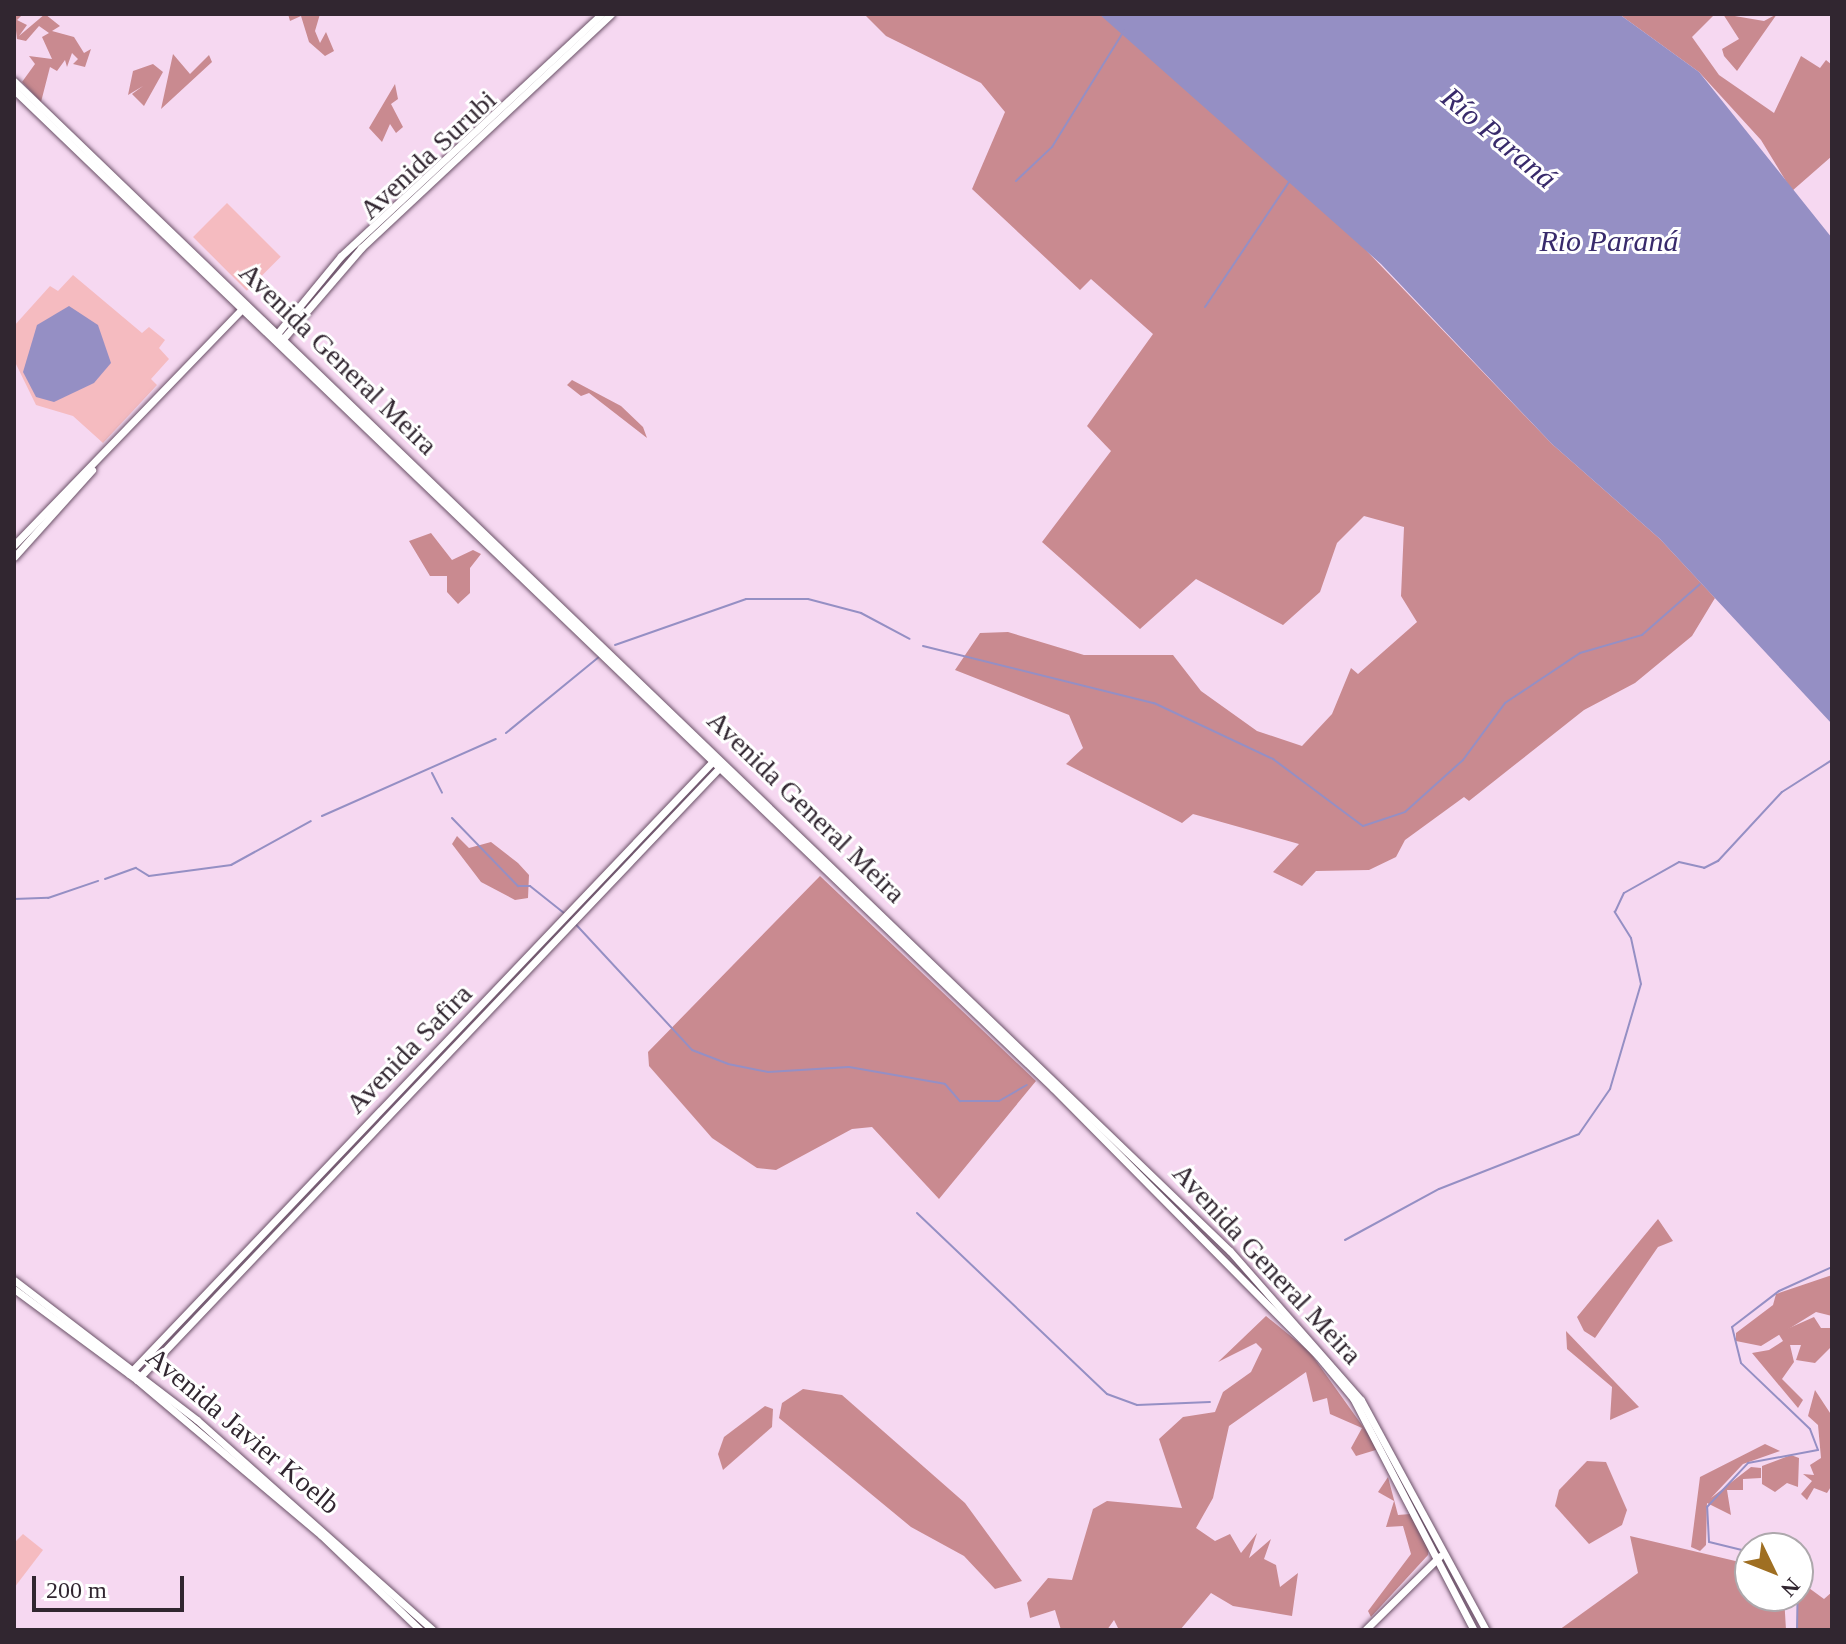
<!DOCTYPE html>
<meta charset="utf-8">
<style>
body{margin:0}
#map{position:relative;width:1846px;height:1644px;overflow:hidden;background:#f6d8f1;font-family:Georgia,serif}
div>[style]{position:absolute}
[style*='--x']{left:calc(var(--x)*1px);top:calc(var(--y)*1px);width:calc(var(--w)*1px);rotate:calc(var(--a)*1deg)}
.green>*{inset:0;background:#f5bbc0;transform-origin:0 0}
.forest>*{inset:0;background:#c98a90}
.water>*{inset:0;background:#958fc4}
.stream>*{height:2px;margin:-1px;padding:0 1px;transform-origin:1px;border-radius:1px;background:#958fc4}
.roads{filter:drop-shadow(0 0 2px #6a5167) drop-shadow(0 0 2px #6a5167)}
.secondary>*{height:7px;margin:-3.5px;padding:0 3.5px;transform-origin:3.5px;border-radius:3.5px;background:#fff}
span{translate:-50% -50%;white-space:nowrap;text-align:center;line-height:1.15;-webkit-text-stroke:6px #fff;paint-order:stroke}
.street-label{font-size:28px;color:#312630}
.water-label{font-size:30px;color:#382a6b;font-style:italic}
.frame{position:absolute;inset:0;border:16px solid #312630;pointer-events:none}
.north{position:absolute;left:1734px;top:1532px;width:80px;height:80px;box-sizing:border-box;background:#fff;border:2px solid #ada8ac;border-radius:50%;rotate:133deg;font-size:22px;font-weight:700;line-height:32px;text-align:center;color:#312630}
.north::after{content:'';display:block;margin:auto;width:28px;height:36px;background:#9f6f22;clip-path:polygon(50% 0,100% 100%,50% 72%,0 100%)}
.scale{position:absolute;left:32px;top:1576px;width:152px;height:36px;box-sizing:border-box;border:4px solid #312630;border-top:0;padding-left:10px;font-size:24px;line-height:28px;white-space:nowrap;color:#312630;-webkit-text-stroke:6px #fff;paint-order:stroke}
</style>
<div id="map">
<div class="green">
<div style="left:227px;top:203px;width:76px;height:48px;rotate:45deg"></div>
<div style="clip-path:polygon(73px 275px,142px 333px,149px 327px,165px 340px,159px 348px,169px 359px,151px 379px,157px 385px,103px 443px,73px 416px,36px 405px,14px 360px,14px 326px,50px 286px,58px 291px)"></div>
<div style="clip-path:polygon(23px 1534px,43px 1550px,14px 1588px,14px 1543px)"></div>
</div>
<div class="forest">
<div style="clip-path:polygon(14px 14px,23px 14px,17px 20px,27px 25px,19px 36px,45px 14px,60px 26px,52px 31px,74px 37px,84px 53px,91px 49px,85px 67px,73px 64px,78px 59px,72px 53px,67px 67px,65px 60px,57px 71px,50px 67px,41px 102px,22px 82px,35px 64px,29px 56px,52px 59px,42px 37px,49px 33px,39px 26px,26px 41px,17px 39px)"></div>
<div style="clip-path:polygon(288px 14px,320px 14px,315px 31px,320px 43px,326px 32px,334px 51px,325px 56px,309px 42px,301px 16px,290px 21px)"></div>
<div style="clip-path:polygon(864px 14px,1099px 14px,1124px 32px,1361px 245px,1552px 444px,1660px 539px,1715px 598px,1692px 636px,1635px 683px,1584px 710px,1469px 801px,1464px 797px,1405px 840px,1396px 857px,1369px 870px,1316px 871px,1302px 886px,1273px 872px,1299px 844px,1193px 814px,1182px 823px,1066px 764px,1083px 748px,1069px 715px,955px 670px,980px 633px,1008px 632px,1084px 655px,1173px 655px,1201px 691px,1257px 731px,1302px 746px,1332px 714px,1351px 668px,1358px 674px,1417px 622px,1401px 596px,1404px 527px,1364px 516px,1337px 543px,1320px 592px,1283px 625px,1196px 579px,1140px 629px,1042px 542px,1111px 451px,1087px 426px,1153px 334px,1091px 279px,1080px 290px,972px 189px,1005px 112px,981px 83px,886px 36px)"></div>
<div style="clip-path:polygon(1619px 14px,1715px 14px,1692px 37px,1719px 75px,1774px 113px,1801px 56px,1820px 68px,1826px 60px,1832px 65px,1832px 156px,1792px 191px,1761px 140px,1699px 72px)"></div>
<div style="clip-path:polygon(1723px 14px,1764px 21px,1777px 14px,1737px 71px,1724px 56px,1722px 49px,1739px 39px)"></div>
<div style="clip-path:polygon(173px 54px,190px 74px,209px 55px,212px 62px,161px 109px)"></div>
<div style="clip-path:polygon(153px 64px,163px 72px,144px 106px,132px 94px,143px 86px,128px 95px,133px 71px)"></div>
<div style="clip-path:polygon(395px 84px,398px 99px,391px 104px,403px 127px,396px 133px,390px 124px,382px 142px,369px 128px)"></div>
<div style="clip-path:polygon(572px 380px,621px 406px,643px 427px,647px 438px,589px 393px,581px 396px,567px 385px)"></div>
<div style="clip-path:polygon(431px 533px,452px 560px,473px 550px,481px 554px,470px 568px,470px 593px,458px 604px,447px 592px,447px 576px,430px 576px,409px 541px)"></div>
<div style="clip-path:polygon(457px 836px,469px 848px,491px 842px,518px 863px,529px 875px,528px 898px,515px 900px,481px 882px,452px 844px)"></div>
<div style="clip-path:polygon(820px 876px,1036px 1081px,939px 1199px,872px 1127px,852px 1129px,776px 1170px,757px 1168px,712px 1138px,649px 1066px,648px 1052px)"></div>
<div style="clip-path:polygon(1658px 1219px,1673px 1241px,1658px 1247px,1595px 1338px,1584px 1331px,1577px 1317px)"></div>
<div style="clip-path:polygon(1832px 1275px,1832px 1316px,1816px 1312px,1761px 1346px,1736px 1341px,1736px 1333px,1773px 1305px,1776px 1294px)"></div>
<div style="clip-path:polygon(1266px 1316px,1309px 1351px,1379px 1449px,1356px 1456px,1351px 1448px,1362px 1428px,1330px 1414px,1327px 1398px,1313px 1402px,1306px 1372px,1229px 1426px,1213px 1498px,1196px 1528px,1215px 1541px,1230px 1534px,1241px 1553px,1257px 1533px,1249px 1558px,1271px 1539px,1264px 1559px,1276px 1565px,1280px 1587px,1298px 1573px,1292px 1616px,1233px 1606px,1211px 1593px,1180px 1630px,1119px 1630px,1114px 1620px,1107px 1630px,1061px 1630px,1055px 1610px,1030px 1618px,1027px 1603px,1048px 1578px,1072px 1580px,1093px 1509px,1107px 1501px,1182px 1508px,1159px 1439px,1183px 1417px,1215px 1412px,1223px 1392px,1251px 1372px,1262px 1349px,1256px 1343px,1218px 1362px)"></div>
<div style="clip-path:polygon(1814px 1317px,1821px 1328px,1832px 1328px,1832px 1346px,1815px 1363px,1796px 1360px,1801px 1345px,1790px 1345px,1794px 1362px,1782px 1379px,1803px 1400px,1798px 1408px,1752px 1353px,1769px 1350px,1783px 1341px,1778px 1333px)"></div>
<div style="clip-path:polygon(1566px 1331px,1639px 1407px,1610px 1420px,1612px 1387px,1567px 1349px)"></div>
<div style="clip-path:polygon(803px 1389px,842px 1395px,965px 1503px,1022px 1581px,995px 1589px,964px 1556px,911px 1527px,779px 1418px,782px 1403px)"></div>
<div style="clip-path:polygon(1815px 1390px,1832px 1416px,1832px 1485px,1827px 1493px,1814px 1488px,1807px 1500px,1801px 1494px,1812px 1481px,1803px 1474px,1814px 1475px,1810px 1465px,1821px 1458px,1818px 1425px,1808px 1416px)"></div>
<div style="clip-path:polygon(765px 1406px,773px 1409px,772px 1427px,723px 1470px,718px 1454px,724px 1437px)"></div>
<div style="clip-path:polygon(1765px 1444px,1780px 1451px,1743px 1464px,1711px 1498px,1751px 1467px,1761px 1468px,1761px 1478px,1743px 1479px,1743px 1490px,1727px 1490px,1731px 1515px,1707px 1503px,1706px 1545px,1700px 1551px,1691px 1547px,1700px 1477px)"></div>
<div style="clip-path:polygon(1791px 1455px,1799px 1458px,1798px 1487px,1787px 1483px,1775px 1492px,1762px 1484px,1762px 1466px)"></div>
<div style="clip-path:polygon(1587px 1461px,1606px 1462px,1627px 1510px,1622px 1525px,1589px 1544px,1555px 1506px,1559px 1490px)"></div>
<div style="clip-path:polygon(1388px 1477px,1398px 1515px,1410px 1514px,1429px 1542px,1428px 1555px,1371px 1617px,1368px 1611px,1411px 1554px,1403px 1526px,1386px 1527px,1394px 1501px,1378px 1492px)"></div>
<div style="clip-path:polygon(1630px 1536px,1748px 1564px,1750px 1596px,1784px 1596px,1786px 1630px,1559px 1630px,1638px 1573px)"></div>
<div style="clip-path:polygon(1798px 1580px,1824px 1599px,1832px 1592px,1832px 1630px,1797px 1630px)"></div>
</div>
<div class="water">
<div style="clip-path:polygon(1099px 14px,1619px 14px,1699px 72px,1832px 238px,1832px 724px,1660px 539px,1552px 444px,1381px 264px)"></div>
<div style="clip-path:polygon(69px 306px,98px 325px,111px 363px,94px 383px,54px 402px,36px 397px,23px 372px,37px 325px)"></div>
</div>
<div class="stream">
<div style="--x:1016;--y:181;--w:50;--a:-43.4"></div>
<div style="--x:1052;--y:147;--w:137;--a:-58.2"></div>
<div style="--x:1205;--y:307;--w:151;--a:-56.1"></div>
<div style="--x:615;--y:645;--w:139;--a:-19.3"></div>
<div style="--x:746;--y:599;--w:62;--a:0"></div>
<div style="--x:808;--y:599;--w:55;--a:14.8"></div>
<div style="--x:861;--y:613;--w:55;--a:28"></div>
<div style="--x:923;--y:646;--w:238;--a:13.9"></div>
<div style="--x:1154;--y:703;--w:132;--a:25.2"></div>
<div style="--x:1273;--y:759;--w:112;--a:36.7"></div>
<div style="--x:1363;--y:826;--w:44;--a:-18.4"></div>
<div style="--x:1405;--y:812;--w:78;--a:-41.9"></div>
<div style="--x:1463;--y:760;--w:71;--a:-53.6"></div>
<div style="--x:1505;--y:703;--w:90;--a:-33.7"></div>
<div style="--x:1580;--y:653;--w:65;--a:-16.2"></div>
<div style="--x:1642;--y:635;--w:77;--a:-41.3"></div>
<div style="--x:506;--y:733;--w:120;--a:-39.3"></div>
<div style="--x:432;--y:773;--w:22;--a:63"></div>
<div style="--x:322;--y:816;--w:190;--a:-23.9"></div>
<div style="--x:452;--y:818;--w:95;--a:45.9"></div>
<div style="--x:518;--y:886;--w:12;--a:0"></div>
<div style="--x:530;--y:886;--w:43;--a:38.5"></div>
<div style="--x:105;--y:879;--w:33;--a:-20"></div>
<div style="--x:136;--y:868;--w:15;--a:32"></div>
<div style="--x:149;--y:876;--w:83;--a:-7.6"></div>
<div style="--x:231;--y:865;--w:91;--a:-28.8"></div>
<div style="--x:14;--y:899;--w:34;--a:-2"></div>
<div style="--x:48;--y:898;--w:53;--a:-18.8"></div>
<div style="--x:569;--y:917;--w:181;--a:47.2"></div>
<div style="--x:692;--y:1050;--w:39;--a:21"></div>
<div style="--x:728;--y:1064;--w:41;--a:11.3"></div>
<div style="--x:768;--y:1072;--w:81;--a:-3.5"></div>
<div style="--x:849;--y:1067;--w:97;--a:10"></div>
<div style="--x:945;--y:1084;--w:23;--a:49"></div>
<div style="--x:960;--y:1101;--w:39;--a:0"></div>
<div style="--x:999;--y:1101;--w:32;--a:-30"></div>
<div style="--x:917;--y:1213;--w:262;--a:43.6"></div>
<div style="--x:1107;--y:1394;--w:32;--a:20"></div>
<div style="--x:1137;--y:1405;--w:73;--a:-2.4"></div>
<div style="--x:1345;--y:1240;--w:107;--a:-28.5"></div>
<div style="--x:1439;--y:1189;--w:150;--a:-21.4"></div>
<div style="--x:1579;--y:1134;--w:55;--a:-55.4"></div>
<div style="--x:1610;--y:1089;--w:109;--a:-73.6"></div>
<div style="--x:1641;--y:984;--w:47;--a:-102.3"></div>
<div style="--x:1631;--y:938;--w:31;--a:-122"></div>
<div style="--x:1615;--y:912;--w:21;--a:-65"></div>
<div style="--x:1624;--y:893;--w:63;--a:-29.4"></div>
<div style="--x:1679;--y:862;--w:26;--a:13"></div>
<div style="--x:1704;--y:868;--w:16;--a:-27"></div>
<div style="--x:1718;--y:861;--w:94;--a:-47.2"></div>
<div style="--x:1782;--y:792;--w:59;--a:-32.6"></div>
<div style="--x:1750;--y:1552;--w:42;--a:-166.3"></div>
<div style="--x:1709;--y:1542;--w:35;--a:-93"></div>
<div style="--x:1707;--y:1507;--w:60;--a:-47"></div>
<div style="--x:1748;--y:1463;--w:71;--a:-10.5"></div>
<div style="--x:1818;--y:1450;--w:22;--a:-111"></div>
<div style="--x:1810;--y:1429;--w:95;--a:-136.3"></div>
<div style="--x:1741;--y:1363;--w:37;--a:-104"></div>
<div style="--x:1732;--y:1327;--w:59;--a:-37.5"></div>
<div style="--x:1779;--y:1291;--w:58;--a:-24.4"></div>
<div style="--x:1797;--y:1630;--w:39;--a:-89"></div>
</div>
<div class="roads">
<div class="secondary">
<div style="--x:14;--y:81;--w:1687;--a:43.9"></div>
<div style="--x:1230;--y:1251;--w:198;--a:48.7"></div>
<div style="--x:1361;--y:1400;--w:262;--a:61.5"></div>
<div style="--x:14;--y:90;--w:1441;--a:43.85"></div>
<div style="--x:1053;--y:1088;--w:377;--a:45.3"></div>
<div style="--x:1318;--y:1356;--w:55;--a:50.2"></div>
<div style="--x:1353;--y:1398;--w:262;--a:62.5"></div>
<div style="--x:276;--y:335;--w:102;--a:-50.6"></div>
<div style="--x:341;--y:256;--w:355;--a:-42.9"></div>
<div style="--x:282;--y:340;--w:121;--a:-49.3"></div>
<div style="--x:361;--y:248;--w:342;--a:-43.1"></div>
<div style="--x:14;--y:545;--w:334;--a:-46"></div>
<div style="--x:14;--y:557;--w:117;--a:-48.1"></div>
<div style="--x:14;--y:1280;--w:230;--a:37.4"></div>
<div style="--x:197;--y:1420;--w:316;--a:41.7"></div>
<div style="--x:14;--y:1289;--w:153;--a:36.5"></div>
<div style="--x:137;--y:1380;--w:241;--a:40.1"></div>
<div style="--x:321;--y:1535;--w:137;--a:43.8"></div>
<div style="--x:129;--y:1374;--w:849;--a:-46.38"></div>
<div style="--x:137;--y:1380;--w:850;--a:-46.43"></div>
<div style="--x:1365;--y:1630;--w:105;--a:-44.6"></div>
</div>
</div>
<div class="street-label">
<span style="left:428px;top:155px;rotate:-43deg">Avenida Surubi</span>
<span style="left:338px;top:359px;rotate:44deg">Avenida General Meira</span>
<span style="left:806px;top:807px;rotate:44deg">Avenida General Meira</span>
<span style="left:409px;top:1049px;rotate:-46deg">Avenida Safira</span>
<span style="left:1267px;top:1264px;rotate:47deg">Avenida General Meira</span>
<span style="left:243px;top:1431px;rotate:40deg">Avenida Javier Koelb</span>
</div>
<div class="water-label">
<span style="left:1499px;top:138px;rotate:40deg">Río Paraná</span>
<span style="left:1609px;top:241px">Rio Paraná</span>
</div>
<div class="frame"></div>
<div class="north">N</div>
<div class="scale">200 m</div>
</div>
